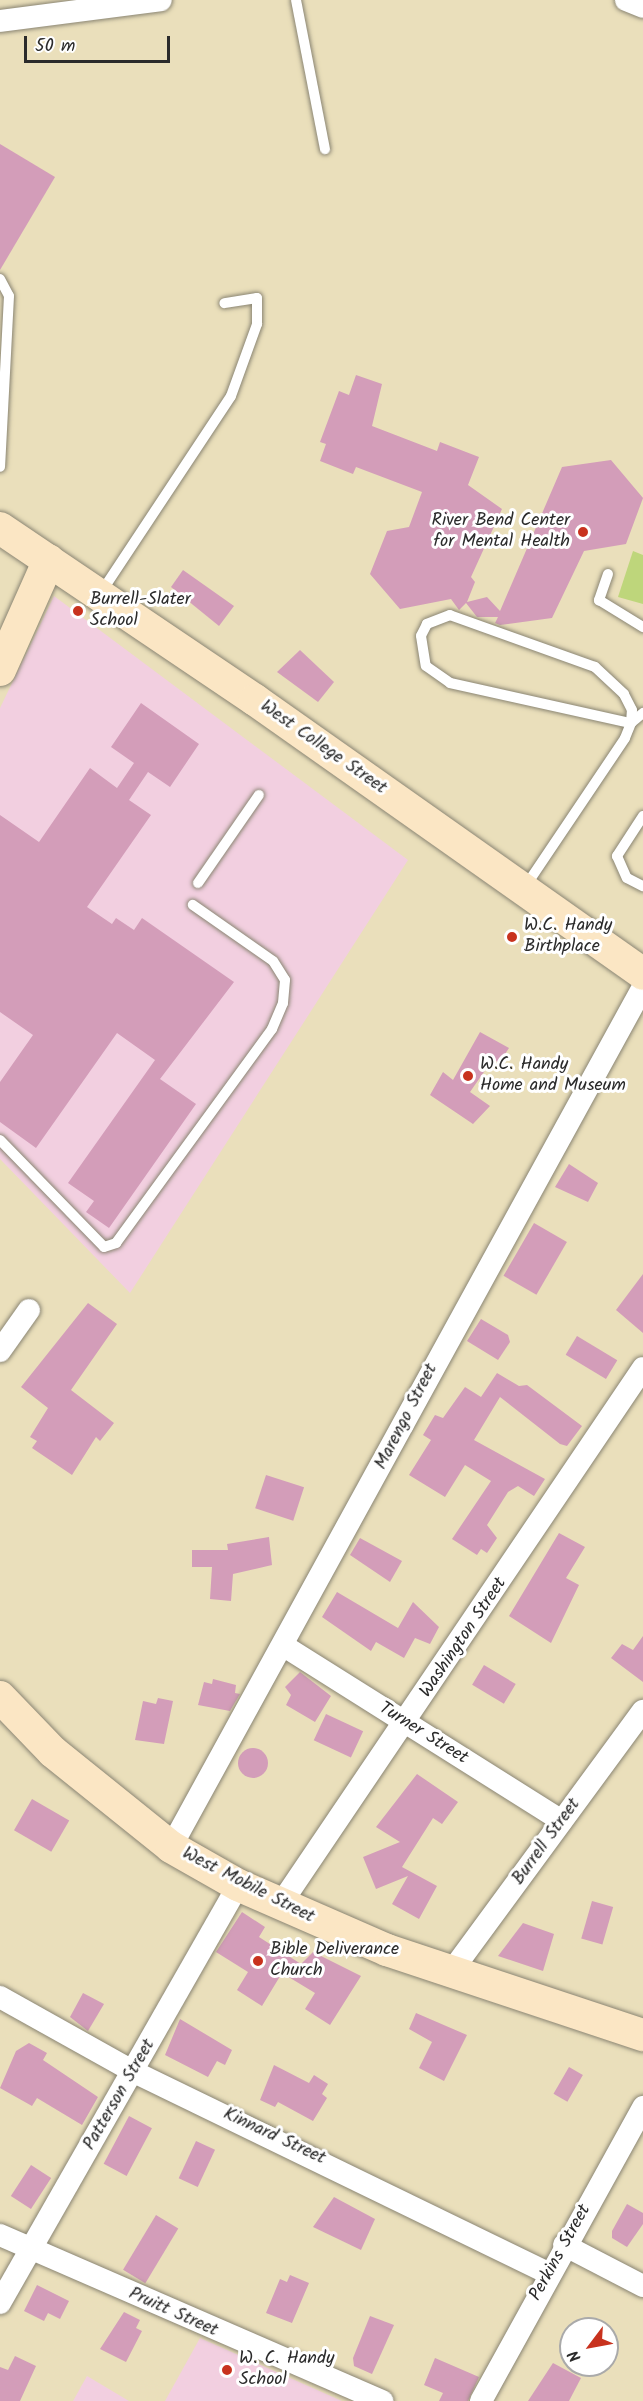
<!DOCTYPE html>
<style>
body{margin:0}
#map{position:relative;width:643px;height:2401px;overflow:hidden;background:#eadfbb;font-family:Kalam,sans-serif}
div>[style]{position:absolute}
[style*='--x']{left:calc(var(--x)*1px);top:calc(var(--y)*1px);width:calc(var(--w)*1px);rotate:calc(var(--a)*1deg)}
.built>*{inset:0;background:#f2cfe0}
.green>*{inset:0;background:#bed67b}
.building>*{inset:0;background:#d39db9;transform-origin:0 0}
.round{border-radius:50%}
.roads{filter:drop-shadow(0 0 2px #8a8573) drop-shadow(0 0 2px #8a8573)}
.lane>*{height:10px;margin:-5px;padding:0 5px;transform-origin:5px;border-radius:5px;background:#fff}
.street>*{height:22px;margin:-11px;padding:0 11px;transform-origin:11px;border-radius:11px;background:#fff}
.secondary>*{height:32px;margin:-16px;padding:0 16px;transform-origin:16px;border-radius:16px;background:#fbe6c4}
.dots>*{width:16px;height:16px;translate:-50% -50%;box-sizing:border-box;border:3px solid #fff;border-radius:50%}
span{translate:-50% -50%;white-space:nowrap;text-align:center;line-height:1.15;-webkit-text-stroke:6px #fff;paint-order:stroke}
.poi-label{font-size:18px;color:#2b2b2b}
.right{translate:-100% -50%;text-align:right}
.left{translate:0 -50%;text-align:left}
.street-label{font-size:18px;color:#2b2b2b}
.north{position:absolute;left:559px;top:2317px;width:60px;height:60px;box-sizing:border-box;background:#fff;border:2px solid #aaa;border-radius:50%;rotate:238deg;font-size:16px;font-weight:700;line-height:24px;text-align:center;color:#2b2b2b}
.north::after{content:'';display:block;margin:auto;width:21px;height:27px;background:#c8321e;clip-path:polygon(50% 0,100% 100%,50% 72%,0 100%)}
.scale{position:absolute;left:24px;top:36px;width:146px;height:27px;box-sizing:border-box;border:3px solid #2b2b2b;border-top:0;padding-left:8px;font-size:18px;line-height:21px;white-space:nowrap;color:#2b2b2b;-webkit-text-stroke:4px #fff;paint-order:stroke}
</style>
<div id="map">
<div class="built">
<div style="clip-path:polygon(54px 596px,408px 860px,130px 1293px,0 1159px,0 708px)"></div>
<div style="clip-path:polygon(200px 2338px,342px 2401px,165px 2401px)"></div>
<div style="clip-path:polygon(87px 2376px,129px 2401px,73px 2401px)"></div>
</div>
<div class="green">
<div style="clip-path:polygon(633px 551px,643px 555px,643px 604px,618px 597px)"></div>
</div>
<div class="building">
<div style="clip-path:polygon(0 144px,55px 177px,0 270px)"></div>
<div style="clip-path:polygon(356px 375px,382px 384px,372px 426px,437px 451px,440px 442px,479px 457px,468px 485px,502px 509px,471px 577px,475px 582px,467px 602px,487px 597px,500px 611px,562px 467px,611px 460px,643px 498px,626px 544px,584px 551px,552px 618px,500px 625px,495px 623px,498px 617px,477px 617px,466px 603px,459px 610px,451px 599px,400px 609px,370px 574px,387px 531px,409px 527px,422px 492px,356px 467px,353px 474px,320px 461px,326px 444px,320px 442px,339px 391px,349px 395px)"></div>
<div style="clip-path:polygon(183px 570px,234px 606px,219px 626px,171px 587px)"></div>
<div style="clip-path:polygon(300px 650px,334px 682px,318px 702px,277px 672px)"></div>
<div style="clip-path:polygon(141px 703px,199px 744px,170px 787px,148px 772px,129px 800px,151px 815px,87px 907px,112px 924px,116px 918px,134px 930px,142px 918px,234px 982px,160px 1079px,196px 1104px,109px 1228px,86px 1212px,94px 1201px,68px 1183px,155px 1060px,117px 1033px,36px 1148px,0 1122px,0 1082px,33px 1035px,0 1012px,0 815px,39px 842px,90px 768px,117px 788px,134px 763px,111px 747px)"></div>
<div style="clip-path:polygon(480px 1032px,509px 1048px,499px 1063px,493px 1059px,470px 1092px,490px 1106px,473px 1124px,430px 1095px,443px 1072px,453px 1080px)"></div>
<div style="clip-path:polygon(569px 1164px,598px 1183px,588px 1202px,555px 1187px)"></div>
<div style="left:534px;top:1223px;width:38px;height:61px;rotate:30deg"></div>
<div style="clip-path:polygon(643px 1274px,643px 1333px,616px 1310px)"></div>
<div style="clip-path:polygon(88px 1303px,117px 1324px,71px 1390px,114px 1423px,100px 1441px,96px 1437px,72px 1475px,32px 1448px,37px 1441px,30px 1437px,48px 1408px,21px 1387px)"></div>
<div style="clip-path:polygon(481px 1319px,508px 1335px,510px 1342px,498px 1360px,467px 1341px)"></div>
<div style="left:577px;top:1336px;width:47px;height:22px;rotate:31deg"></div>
<div style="clip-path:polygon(497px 1373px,519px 1386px,527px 1385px,582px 1426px,567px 1446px,560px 1444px,500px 1397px,474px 1440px,545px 1479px,534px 1496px,518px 1486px,508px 1492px,487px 1525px,497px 1538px,487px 1553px,481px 1549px,477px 1555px,452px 1539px,491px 1481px,465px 1465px,445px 1497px,409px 1475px,431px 1440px,423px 1435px,435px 1415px,443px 1418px,465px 1387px,481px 1397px)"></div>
<div style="left:266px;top:1475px;width:40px;height:35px;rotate:18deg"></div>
<div style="clip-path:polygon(559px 1533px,585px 1547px,566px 1578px,579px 1585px,551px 1643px,509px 1616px)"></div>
<div style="clip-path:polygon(269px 1537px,272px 1565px,233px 1574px,231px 1601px,210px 1599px,212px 1567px,192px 1567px,192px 1550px,228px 1550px,227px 1544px)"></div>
<div style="clip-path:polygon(360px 1538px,402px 1561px,390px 1582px,350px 1555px)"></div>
<div style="clip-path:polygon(337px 1592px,398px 1628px,413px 1602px,439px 1627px,430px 1644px,415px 1638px,404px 1658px,376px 1642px,371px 1651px,322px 1617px)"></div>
<div style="clip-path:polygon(643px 1636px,643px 1682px,611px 1658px,622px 1644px,633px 1650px)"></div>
<div style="left:484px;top:1665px;width:37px;height:23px;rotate:31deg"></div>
<div style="clip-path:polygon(300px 1672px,331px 1696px,315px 1722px,286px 1705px,291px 1695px,285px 1687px)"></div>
<div style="clip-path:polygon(213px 1679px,236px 1685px,235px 1693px,240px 1694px,230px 1711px,198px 1705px,204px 1682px,212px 1684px)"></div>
<div style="clip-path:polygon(158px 1698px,173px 1701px,164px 1744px,135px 1740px,143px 1701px,156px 1704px)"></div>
<div style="left:326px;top:1714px;width:41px;height:29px;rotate:25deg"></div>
<div class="round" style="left:238px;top:1748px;width:30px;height:30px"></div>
<div style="clip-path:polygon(417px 1774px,458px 1802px,442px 1824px,433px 1818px,402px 1867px,437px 1886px,419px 1919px,392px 1904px,408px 1876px,376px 1889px,363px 1857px,400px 1842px,376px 1827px)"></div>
<div style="left:32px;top:1799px;width:43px;height:36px;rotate:30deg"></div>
<div style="left:592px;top:1901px;width:22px;height:39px;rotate:16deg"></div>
<div style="clip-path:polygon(242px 1912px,265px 1927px,259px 1937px,301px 1964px,313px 1952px,361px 1976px,330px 2025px,305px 2009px,315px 1993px,282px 1973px,262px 2006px,237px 1990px,248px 1972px,216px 1952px)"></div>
<div style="clip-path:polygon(523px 1923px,554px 1934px,543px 1971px,498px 1956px)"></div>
<div style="clip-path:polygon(83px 1993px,104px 2004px,88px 2031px,70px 2017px)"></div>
<div style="clip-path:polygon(416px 2013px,467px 2035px,444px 2081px,419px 2068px,432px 2042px,409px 2029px)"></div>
<div style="clip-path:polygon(180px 2019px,232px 2050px,225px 2065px,217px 2061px,208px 2077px,165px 2055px)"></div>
<div style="clip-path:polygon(29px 2043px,47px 2053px,43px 2060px,98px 2097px,82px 2125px,37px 2098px,32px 2106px,0 2088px,16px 2051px)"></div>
<div style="clip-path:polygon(274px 2065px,309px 2083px,314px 2075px,328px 2084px,322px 2094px,327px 2098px,313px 2121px,278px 2102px,275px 2107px,260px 2100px)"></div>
<div style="left:569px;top:2067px;width:16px;height:31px;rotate:30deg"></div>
<div style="left:129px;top:2116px;width:26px;height:54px;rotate:28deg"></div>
<div style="left:196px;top:2141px;width:21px;height:41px;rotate:25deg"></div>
<div style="left:31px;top:2165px;width:24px;height:37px;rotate:33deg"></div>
<div style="clip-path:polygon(334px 2197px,375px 2219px,361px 2250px,313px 2227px)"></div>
<div style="clip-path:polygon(627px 2204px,643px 2213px,643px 2224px,627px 2247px,612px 2238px,612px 2231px)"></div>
<div style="left:156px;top:2215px;width:26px;height:64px;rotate:31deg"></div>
<div style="clip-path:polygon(290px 2275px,309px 2283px,292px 2323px,266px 2313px,280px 2279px,287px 2282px)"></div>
<div style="clip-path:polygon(37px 2285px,69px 2301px,60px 2319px,48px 2313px,44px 2321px,24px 2311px)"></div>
<div style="clip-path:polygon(124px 2312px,140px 2320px,136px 2328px,142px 2331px,126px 2362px,100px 2349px)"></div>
<div style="clip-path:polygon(370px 2316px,394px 2325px,372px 2374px,354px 2366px,353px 2358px)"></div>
<div style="clip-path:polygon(15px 2356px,36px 2366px,20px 2401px,0 2401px,0 2367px,8px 2370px)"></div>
<div style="clip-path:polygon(435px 2358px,479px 2377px,468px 2401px,439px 2401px,443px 2393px,424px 2385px)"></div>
<div style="clip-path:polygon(553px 2363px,581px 2378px,569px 2401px,528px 2401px)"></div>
</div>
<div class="roads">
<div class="lane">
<div style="--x:296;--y:0;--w:152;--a:79"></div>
<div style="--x:0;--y:279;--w:19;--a:62"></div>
<div style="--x:9;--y:296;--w:171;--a:93"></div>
<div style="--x:608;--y:574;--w:28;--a:109"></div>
<div style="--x:599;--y:600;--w:52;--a:31.5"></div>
<div style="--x:100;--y:594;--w:237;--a:-56.5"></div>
<div style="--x:231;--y:396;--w:77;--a:-70.1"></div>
<div style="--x:257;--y:324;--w:26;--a:-90"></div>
<div style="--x:257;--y:298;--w:33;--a:171"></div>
<div style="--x:631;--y:723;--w:16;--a:-40"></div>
<div style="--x:643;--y:816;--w:48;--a:123"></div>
<div style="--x:617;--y:856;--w:24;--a:66"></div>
<div style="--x:627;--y:878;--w:18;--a:27"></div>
<div style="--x:198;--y:883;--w:107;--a:-55.3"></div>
<div style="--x:525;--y:887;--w:179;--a:-56.1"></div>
<div style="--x:625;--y:738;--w:16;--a:-68"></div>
<div style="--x:631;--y:723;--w:13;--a:-86"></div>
<div style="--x:632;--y:710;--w:18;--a:-117"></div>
<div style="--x:624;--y:694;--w:40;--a:-137"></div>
<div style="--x:595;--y:667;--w:154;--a:-160.3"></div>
<div style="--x:450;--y:615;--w:25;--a:159"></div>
<div style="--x:427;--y:624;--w:13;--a:117"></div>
<div style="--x:421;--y:636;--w:30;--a:81"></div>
<div style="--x:426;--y:666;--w:29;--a:35"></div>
<div style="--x:450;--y:683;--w:185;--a:12.5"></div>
<div style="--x:0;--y:1140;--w:149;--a:45.8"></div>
<div style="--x:104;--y:1247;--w:13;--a:-18"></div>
<div style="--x:116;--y:1243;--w:265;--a:-53.9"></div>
<div style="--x:272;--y:1029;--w:28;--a:-67"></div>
<div style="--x:283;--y:1003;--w:23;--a:-85"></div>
<div style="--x:285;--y:980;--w:22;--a:-122"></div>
<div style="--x:273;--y:961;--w:98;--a:-145"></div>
</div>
<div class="street">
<div style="--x:626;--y:0;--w:18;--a:22"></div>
<div style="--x:0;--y:21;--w:162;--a:-7.4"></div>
<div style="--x:0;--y:1351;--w:50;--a:-54.7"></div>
<div style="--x:284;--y:1646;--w:328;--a:32.2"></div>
<div style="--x:171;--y:1847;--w:981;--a:-61.24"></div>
<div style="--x:280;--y:1905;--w:648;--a:-55.94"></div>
<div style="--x:451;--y:1972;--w:324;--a:-53.7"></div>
<div style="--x:0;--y:1997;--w:154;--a:29.2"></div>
<div style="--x:134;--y:2072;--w:462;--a:25.9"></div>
<div style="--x:0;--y:2235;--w:417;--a:23.5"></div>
<div style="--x:564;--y:2245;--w:89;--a:27.4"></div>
<div style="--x:0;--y:2303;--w:481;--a:-60.3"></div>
<div style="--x:481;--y:2401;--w:336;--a:-61.1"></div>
</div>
<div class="secondary">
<div style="--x:0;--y:528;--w:308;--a:34"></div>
<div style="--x:255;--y:700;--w:475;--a:35.2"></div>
<div style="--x:0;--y:670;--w:120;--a:-66"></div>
<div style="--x:0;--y:1697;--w:76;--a:46.1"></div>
<div style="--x:53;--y:1752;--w:151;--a:38.8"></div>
<div style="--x:171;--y:1847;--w:77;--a:29.6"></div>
<div style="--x:238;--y:1885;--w:163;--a:23.6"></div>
<div style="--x:387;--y:1950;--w:270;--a:18.4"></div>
</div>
</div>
<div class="dots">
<div style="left:583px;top:532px;background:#c8321e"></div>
<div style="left:78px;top:611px;background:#c8321e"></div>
<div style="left:512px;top:937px;background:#c8321e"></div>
<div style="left:468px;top:1076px;background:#c8321e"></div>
<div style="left:258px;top:1961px;background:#c8321e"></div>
<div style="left:227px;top:2370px;background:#c8321e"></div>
</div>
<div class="poi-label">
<span class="right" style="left:570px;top:532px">River Bend Center<br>for Mental Health</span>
<span class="left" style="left:90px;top:611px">Burrell-Slater<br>School</span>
<span class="left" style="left:524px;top:937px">W.C. Handy<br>Birthplace</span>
<span class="left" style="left:480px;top:1076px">W.C. Handy<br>Home and Museum</span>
<span class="left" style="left:270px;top:1961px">Bible Deliverance<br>Church</span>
<span class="left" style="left:239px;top:2370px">W. C. Handy<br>School</span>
</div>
<div class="street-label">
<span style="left:323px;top:748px;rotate:35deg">West College Street</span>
<span style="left:407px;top:1417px;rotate:-63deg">Marengo Street</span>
<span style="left:464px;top:1638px;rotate:-56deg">Washington Street</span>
<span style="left:423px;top:1734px;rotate:32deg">Turner Street</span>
<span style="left:547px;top:1842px;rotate:-54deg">Burrell Street</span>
<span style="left:248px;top:1886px;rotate:27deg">West Mobile Street</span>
<span style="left:120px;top:2095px;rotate:-60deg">Patterson Street</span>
<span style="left:274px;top:2137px;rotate:25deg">Kinnard Street</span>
<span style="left:561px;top:2253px;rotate:-61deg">Perkins Street</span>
<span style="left:173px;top:2313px;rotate:24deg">Pruitt Street</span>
</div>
<div class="north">N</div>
<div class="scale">50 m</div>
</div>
